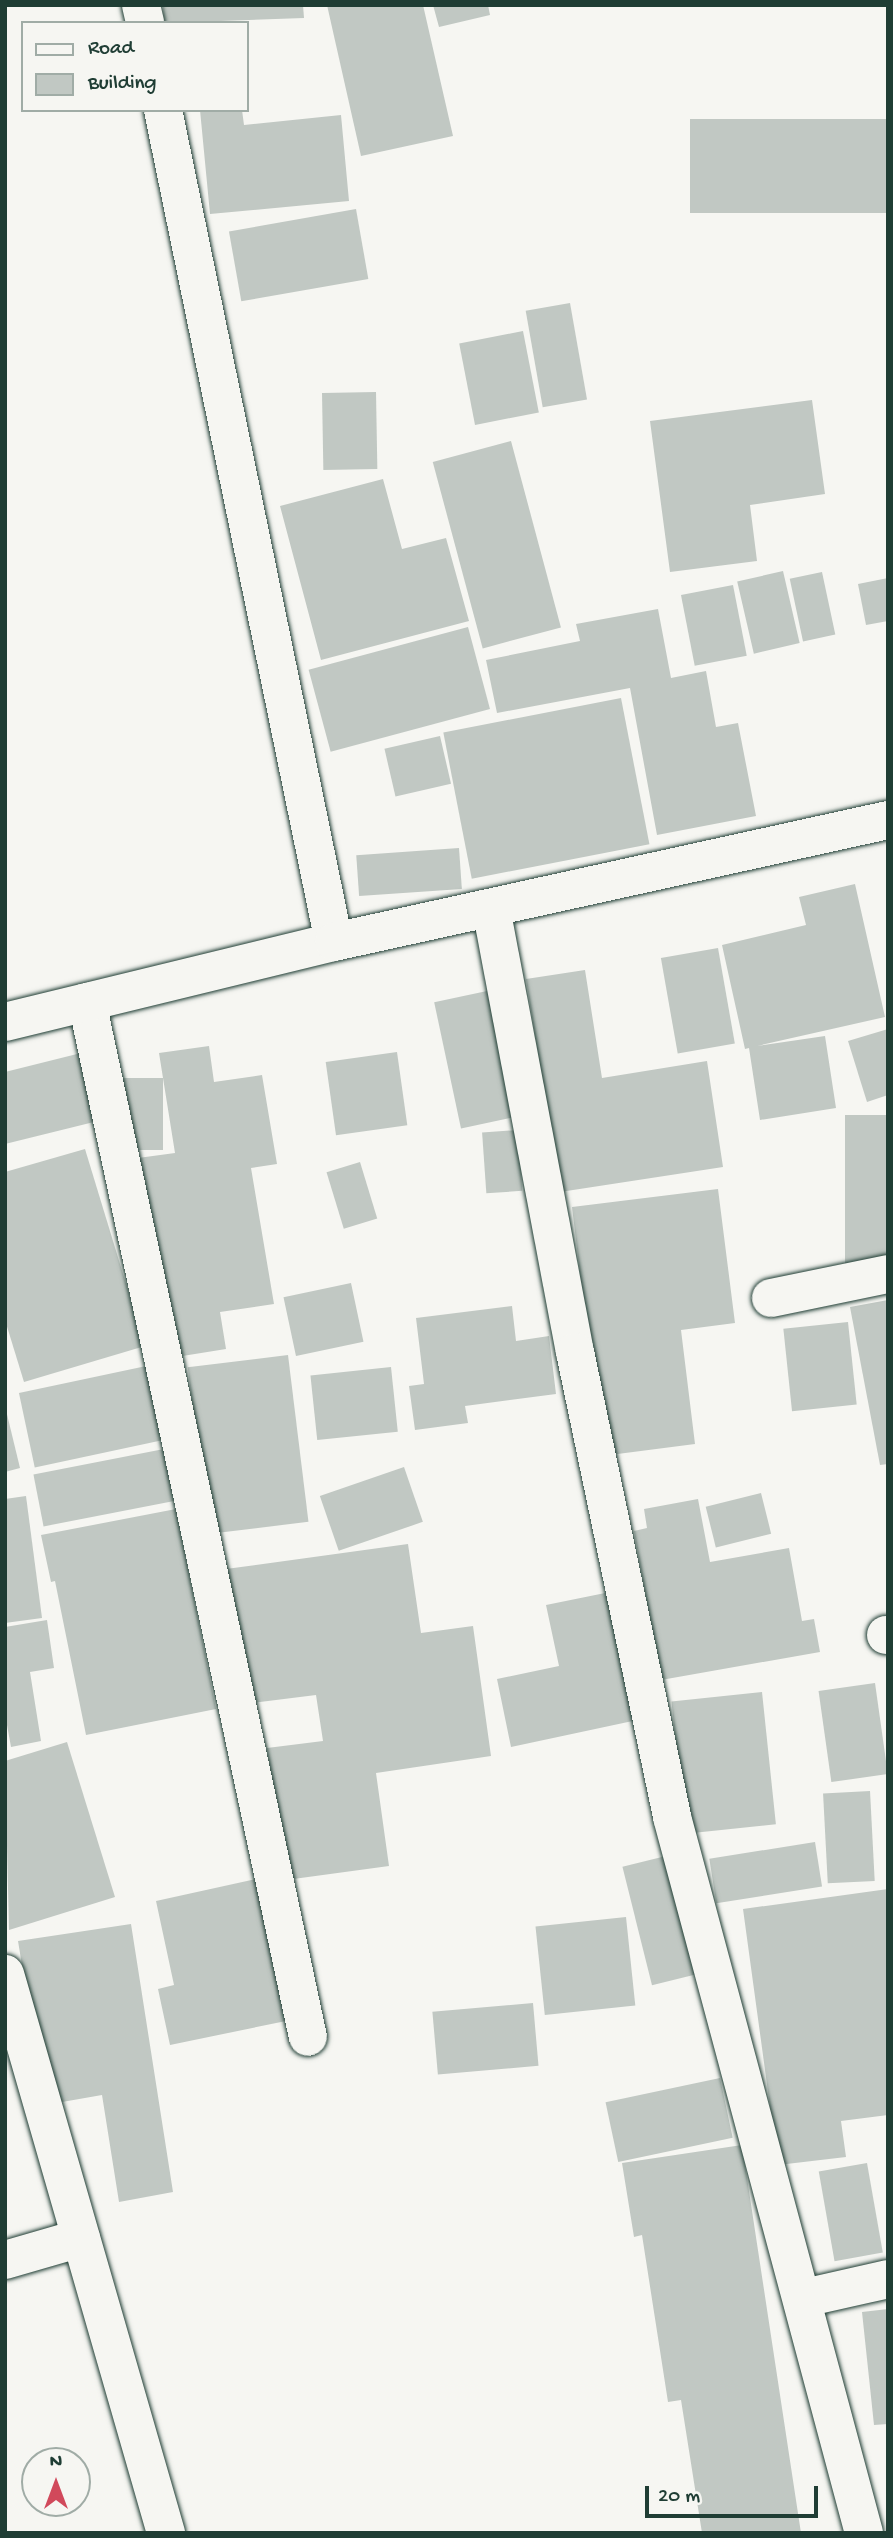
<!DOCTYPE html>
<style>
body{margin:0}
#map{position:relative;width:893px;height:2538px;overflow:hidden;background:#f6f6f2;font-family:"Gochi Hand",sans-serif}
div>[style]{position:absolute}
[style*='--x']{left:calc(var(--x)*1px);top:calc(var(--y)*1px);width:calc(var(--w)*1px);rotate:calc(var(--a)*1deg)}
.building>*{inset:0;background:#c1c8c3;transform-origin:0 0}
.roads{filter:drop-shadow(0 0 2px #1f3d34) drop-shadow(0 0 2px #1f3d34)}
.street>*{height:38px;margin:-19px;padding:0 19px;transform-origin:19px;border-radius:19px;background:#f6f6f2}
span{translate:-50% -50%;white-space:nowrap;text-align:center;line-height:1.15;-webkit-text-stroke:5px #f6f6f2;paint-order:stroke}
.frame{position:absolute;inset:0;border:7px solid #1f3d34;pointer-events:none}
.legend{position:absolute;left:21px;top:21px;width:228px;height:91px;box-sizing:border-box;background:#f6f6f2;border:2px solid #a0aca6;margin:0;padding:9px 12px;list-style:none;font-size:21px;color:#1f3d34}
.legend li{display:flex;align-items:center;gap:14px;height:35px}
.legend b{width:35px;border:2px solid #a0aca6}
.north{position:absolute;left:21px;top:2447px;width:70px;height:70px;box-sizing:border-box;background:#f6f6f2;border:2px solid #a0aca6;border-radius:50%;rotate:0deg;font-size:19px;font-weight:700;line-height:28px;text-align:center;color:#1f3d34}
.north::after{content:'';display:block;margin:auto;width:24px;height:32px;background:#d1495b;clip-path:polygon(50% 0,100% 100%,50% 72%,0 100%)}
.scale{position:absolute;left:645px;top:2486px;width:173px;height:32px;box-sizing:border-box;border:4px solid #1f3d34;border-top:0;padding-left:9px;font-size:21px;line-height:24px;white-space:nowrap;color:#1f3d34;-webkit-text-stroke:5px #f6f6f2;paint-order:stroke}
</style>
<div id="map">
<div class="building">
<div style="clip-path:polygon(163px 5px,303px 5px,304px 18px,164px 23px)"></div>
<div style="clip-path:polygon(327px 5px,423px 5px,453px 136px,361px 156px)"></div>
<div style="clip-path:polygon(433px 5px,488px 5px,490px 15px,439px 27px)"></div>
<div style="clip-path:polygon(200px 110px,242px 110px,244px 125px,341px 115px,349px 201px,210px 214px)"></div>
<div style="left:888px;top:119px;width:94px;height:198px;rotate:90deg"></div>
<div style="left:356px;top:209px;width:71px;height:129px;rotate:80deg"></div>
<div style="left:570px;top:303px;width:98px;height:45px;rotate:80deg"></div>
<div style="left:523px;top:331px;width:83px;height:65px;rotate:79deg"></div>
<div style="left:376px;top:392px;width:77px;height:54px;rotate:89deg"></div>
<div style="clip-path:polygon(812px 400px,825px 494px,750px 505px,757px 561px,670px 572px,650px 421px)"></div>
<div style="left:511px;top:441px;width:193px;height:81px;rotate:75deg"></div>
<div style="clip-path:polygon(383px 479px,402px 549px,446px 538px,469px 621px,321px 660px,280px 506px)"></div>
<div style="left:783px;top:571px;width:74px;height:47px;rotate:77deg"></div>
<div style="left:822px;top:572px;width:64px;height:33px;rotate:78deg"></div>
<div style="clip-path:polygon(888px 578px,888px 621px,866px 625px,858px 584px)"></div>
<div style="left:733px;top:585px;width:72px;height:53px;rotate:79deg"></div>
<div style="clip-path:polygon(658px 609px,671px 678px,706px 671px,716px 727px,738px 723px,756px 816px,657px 835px,630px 688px,497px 713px,486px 660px,580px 641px,576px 624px)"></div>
<div style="left:468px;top:627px;width:85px;height:165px;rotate:75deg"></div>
<div style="left:621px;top:698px;width:149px;height:181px;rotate:79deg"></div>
<div style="left:440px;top:736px;width:49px;height:57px;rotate:77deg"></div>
<div style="left:459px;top:848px;width:41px;height:103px;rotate:86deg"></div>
<div style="clip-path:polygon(855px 884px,885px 1017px,757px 1046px,825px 1036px,836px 1108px,760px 1120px,749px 1048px,745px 1049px,722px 945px,806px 925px,799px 897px)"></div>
<div style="left:718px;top:948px;width:97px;height:58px;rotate:80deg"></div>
<div style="clip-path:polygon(585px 970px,602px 1078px,707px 1061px,723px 1167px,560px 1192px,526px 979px)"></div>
<div style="left:487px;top:991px;width:129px;height:54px;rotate:78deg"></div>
<div style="clip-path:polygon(888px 1029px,888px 1095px,867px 1102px,848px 1041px)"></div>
<div style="clip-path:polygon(209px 1046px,214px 1082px,262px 1075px,277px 1164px,251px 1168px,274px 1304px,220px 1312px,226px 1349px,170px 1358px,138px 1158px,175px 1153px,159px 1053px)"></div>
<div style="clip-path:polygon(85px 1052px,102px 1120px,5px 1144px,5px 1072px)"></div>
<div style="left:397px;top:1052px;width:74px;height:72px;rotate:82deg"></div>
<div style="left:122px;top:1078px;width:41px;height:72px"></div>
<div style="left:888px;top:1115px;width:150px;height:43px;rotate:90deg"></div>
<div style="left:518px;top:1130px;width:61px;height:36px;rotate:86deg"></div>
<div style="clip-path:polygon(85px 1149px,145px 1346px,24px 1382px,5px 1320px,5px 1172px)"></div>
<div style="left:360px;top:1162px;width:59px;height:35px;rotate:73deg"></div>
<div style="clip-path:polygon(718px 1189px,735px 1323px,681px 1330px,695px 1444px,602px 1456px,572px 1207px)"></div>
<div style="left:351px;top:1283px;width:60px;height:69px;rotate:78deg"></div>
<div style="clip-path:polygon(888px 1300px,888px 1464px,880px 1465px,850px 1307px)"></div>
<div style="clip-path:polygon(512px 1306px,516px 1341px,549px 1336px,556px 1394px,465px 1406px,468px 1423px,415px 1430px,409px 1386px,424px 1384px,416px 1318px)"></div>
<div style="left:848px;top:1322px;width:83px;height:65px;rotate:84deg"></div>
<div style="left:288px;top:1355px;width:168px;height:101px;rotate:83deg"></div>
<div style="left:151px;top:1365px;width:76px;height:135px;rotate:78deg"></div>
<div style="left:391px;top:1367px;width:65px;height:81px;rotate:84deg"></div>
<div style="clip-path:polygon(5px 1406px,20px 1468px,5px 1472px)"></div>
<div style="left:164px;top:1449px;width:53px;height:133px;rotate:79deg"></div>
<div style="left:404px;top:1467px;width:58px;height:89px;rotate:71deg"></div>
<div style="left:761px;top:1493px;width:42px;height:57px;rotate:76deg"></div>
<div style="clip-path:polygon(26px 1496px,42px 1618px,5px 1623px,5px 1499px)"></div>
<div style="clip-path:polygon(698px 1499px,710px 1562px,789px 1548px,802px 1621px,814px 1619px,820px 1652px,661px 1680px,634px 1531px,647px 1528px,644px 1509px)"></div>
<div style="clip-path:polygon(176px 1509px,216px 1709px,86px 1735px,55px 1581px,51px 1582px,41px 1535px)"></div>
<div style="clip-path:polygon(408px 1544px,421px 1633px,473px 1626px,491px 1756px,376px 1773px,389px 1866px,286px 1880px,267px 1748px,323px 1741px,316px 1695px,245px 1704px,226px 1569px)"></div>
<div style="clip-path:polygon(615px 1591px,642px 1719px,511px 1747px,497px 1679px,559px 1666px,546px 1605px)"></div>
<div style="clip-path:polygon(47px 1620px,54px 1668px,30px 1672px,41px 1741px,11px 1747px,5px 1714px,5px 1627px)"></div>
<div style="left:875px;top:1683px;width:92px;height:57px;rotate:82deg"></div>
<div style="left:762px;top:1692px;width:133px;height:91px;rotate:84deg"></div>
<div style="clip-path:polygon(67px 1742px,115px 1897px,9px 1930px,5px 1761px)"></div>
<div style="left:870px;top:1791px;width:90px;height:47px;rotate:87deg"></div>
<div style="left:815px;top:1842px;width:45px;height:107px;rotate:81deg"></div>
<div style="left:670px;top:1855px;width:122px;height:49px;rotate:76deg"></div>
<div style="clip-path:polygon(256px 1879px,286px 2021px,170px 2045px,158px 1989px,174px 1985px,156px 1901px)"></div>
<div style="clip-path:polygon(888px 1889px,888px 2115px,841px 2121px,846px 2157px,778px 2165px,743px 1909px)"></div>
<div style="left:626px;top:1917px;width:89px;height:91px;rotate:84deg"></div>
<div style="clip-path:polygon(131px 1924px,173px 2192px,119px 2202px,102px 2095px,45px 2105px,18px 1941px)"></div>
<div style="left:533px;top:2003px;width:63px;height:101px;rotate:85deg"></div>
<div style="left:720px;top:2078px;width:61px;height:117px;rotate:78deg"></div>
<div style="clip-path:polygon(742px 2145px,801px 2533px,702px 2533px,681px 2400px,668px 2402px,642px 2235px,634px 2237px,622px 2163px)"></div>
<div style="left:867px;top:2163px;width:91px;height:49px;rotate:80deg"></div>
<div style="clip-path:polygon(888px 2309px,888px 2424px,874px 2425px,862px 2312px)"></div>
</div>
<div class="roads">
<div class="street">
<div style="--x:141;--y:5;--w:18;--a:77"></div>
<div style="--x:163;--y:110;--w:849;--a:78.39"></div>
<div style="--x:491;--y:908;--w:452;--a:79.3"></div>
<div style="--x:575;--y:1352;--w:475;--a:78.2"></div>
<div style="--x:672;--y:1817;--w:741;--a:74.99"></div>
<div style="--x:87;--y:1002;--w:1058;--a:77.95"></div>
<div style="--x:5;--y:1022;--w:339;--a:-13.7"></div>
<div style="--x:334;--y:942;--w:567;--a:-12.42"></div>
<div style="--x:771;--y:1298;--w:119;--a:-11.6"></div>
<div style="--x:886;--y:1635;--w:2;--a:0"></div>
<div style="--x:5;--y:1974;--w:582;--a:73.93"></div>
<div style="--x:5;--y:2260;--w:79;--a:-16.1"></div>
<div style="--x:804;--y:2298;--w:86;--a:-12.7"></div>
</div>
</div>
<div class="frame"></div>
<ul class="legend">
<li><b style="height:9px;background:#f6f6f2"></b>Road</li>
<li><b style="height:19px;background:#c1c8c3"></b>Building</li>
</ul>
<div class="north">N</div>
<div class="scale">20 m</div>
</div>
